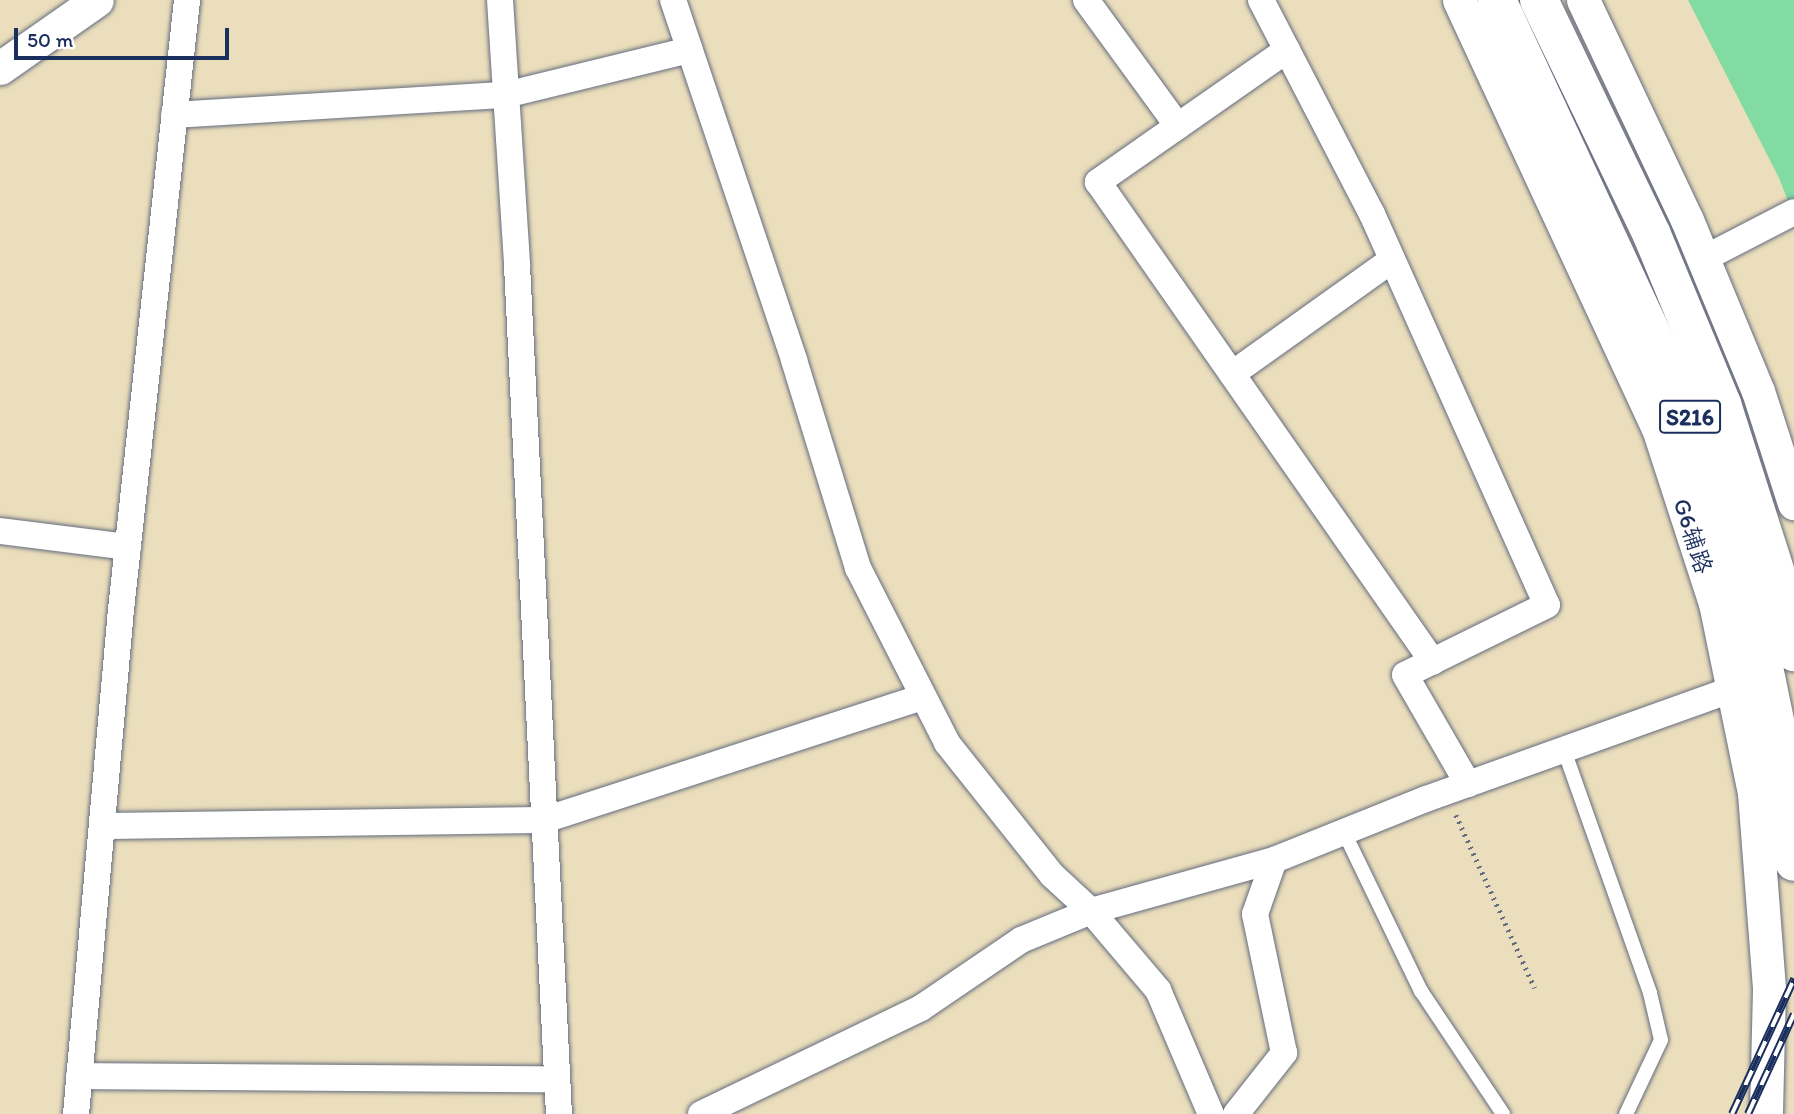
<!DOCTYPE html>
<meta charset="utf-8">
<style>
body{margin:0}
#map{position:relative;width:1794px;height:1114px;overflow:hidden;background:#ebdebc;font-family:Itim,"LXGW WenKai TC",sans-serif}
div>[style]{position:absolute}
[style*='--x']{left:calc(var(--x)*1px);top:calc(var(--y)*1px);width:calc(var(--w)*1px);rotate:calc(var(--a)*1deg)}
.green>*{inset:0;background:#81dba2}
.path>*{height:4.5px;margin-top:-2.25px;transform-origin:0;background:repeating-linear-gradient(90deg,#646c7f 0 2px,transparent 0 7px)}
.roads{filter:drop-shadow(0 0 2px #646c7f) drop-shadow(0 0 2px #646c7f)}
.service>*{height:14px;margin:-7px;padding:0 7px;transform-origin:7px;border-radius:7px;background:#fff}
.minor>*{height:26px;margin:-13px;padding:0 13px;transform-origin:13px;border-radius:13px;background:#fff}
.tertiary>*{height:33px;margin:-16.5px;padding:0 16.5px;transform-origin:16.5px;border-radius:16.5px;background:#fff}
.primary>*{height:38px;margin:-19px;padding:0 19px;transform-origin:19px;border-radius:19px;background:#fff}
.rail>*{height:8px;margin-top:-4px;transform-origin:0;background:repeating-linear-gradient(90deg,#fff 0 16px,#1b2f5e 0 32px);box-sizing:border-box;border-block:2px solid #1b2f5e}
span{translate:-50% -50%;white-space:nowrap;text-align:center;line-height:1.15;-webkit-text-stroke:6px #fff;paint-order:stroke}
.shield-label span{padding:2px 5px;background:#fff;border:2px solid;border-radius:5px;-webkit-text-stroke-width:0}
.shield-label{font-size:23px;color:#1b2f5e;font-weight:700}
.street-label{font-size:24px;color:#1b2f5e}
.scale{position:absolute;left:14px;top:28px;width:215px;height:32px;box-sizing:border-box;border:4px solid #1b2f5e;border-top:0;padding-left:9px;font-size:21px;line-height:24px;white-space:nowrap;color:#1b2f5e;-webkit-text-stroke:5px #fff;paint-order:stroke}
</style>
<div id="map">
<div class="green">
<div style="clip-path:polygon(1688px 0,1794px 0,1794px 216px,1779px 178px)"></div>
</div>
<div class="path">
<div style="--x:1456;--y:815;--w:190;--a:65.5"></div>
</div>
<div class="roads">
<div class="service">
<div style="--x:1564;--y:750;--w:258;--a:70.5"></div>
<div style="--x:1650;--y:993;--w:48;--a:76.8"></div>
<div style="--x:1661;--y:1040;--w:82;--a:115.3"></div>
<div style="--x:1344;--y:832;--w:177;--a:64.2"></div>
<div style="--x:1421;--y:991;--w:148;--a:56.3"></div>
</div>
<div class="minor">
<div style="--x:500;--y:0;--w:266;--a:86.3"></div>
<div style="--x:517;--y:265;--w:850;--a:87.17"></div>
<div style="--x:673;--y:0;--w:380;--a:71.4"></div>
<div style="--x:794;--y:360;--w:218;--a:72.9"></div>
<div style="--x:858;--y:568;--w:196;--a:63"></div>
<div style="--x:947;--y:743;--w:169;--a:51.5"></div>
<div style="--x:1052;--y:875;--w:53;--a:42.7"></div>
<div style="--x:1091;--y:911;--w:104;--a:49.7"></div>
<div style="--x:1158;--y:990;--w:135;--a:66.9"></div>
<div style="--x:1086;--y:0;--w:156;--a:53.9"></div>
<div style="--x:1178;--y:126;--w:133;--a:-34.9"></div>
<div style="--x:1261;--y:0;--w:241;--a:62.6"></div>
<div style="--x:1372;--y:214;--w:428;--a:65.9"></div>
<div style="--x:1547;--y:605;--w:158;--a:153.8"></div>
<div style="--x:1405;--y:675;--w:126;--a:60"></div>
<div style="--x:174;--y:115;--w:332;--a:-3.5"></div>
<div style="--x:505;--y:95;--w:190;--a:-13.7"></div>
<div style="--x:1178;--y:126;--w:98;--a:145"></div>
<div style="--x:1098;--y:182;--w:585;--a:55.09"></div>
<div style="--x:1703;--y:259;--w:102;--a:-27.3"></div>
<div style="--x:1232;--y:374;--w:196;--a:-35.5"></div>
<div style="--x:0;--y:531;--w:129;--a:7.1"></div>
<div style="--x:102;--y:826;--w:442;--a:-0.8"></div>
<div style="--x:544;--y:820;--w:398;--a:-18"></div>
<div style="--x:79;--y:1076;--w:478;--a:0.4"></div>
<div style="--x:76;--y:1114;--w:497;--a:-84.9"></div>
<div style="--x:120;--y:619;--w:623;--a:-83.82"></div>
<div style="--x:701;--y:1114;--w:244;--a:-25.7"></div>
<div style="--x:921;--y:1008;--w:121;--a:-34.2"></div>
<div style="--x:1021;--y:940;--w:76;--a:-22.5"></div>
<div style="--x:1091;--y:911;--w:190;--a:-15.6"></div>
<div style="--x:1274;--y:860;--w:164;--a:-21.9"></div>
<div style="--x:1426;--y:799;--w:326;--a:-19.7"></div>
<div style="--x:1236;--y:1114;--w:78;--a:-51.8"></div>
<div style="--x:1284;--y:1053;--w:142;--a:-101.8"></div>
<div style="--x:1255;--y:914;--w:57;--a:-70.6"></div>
</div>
<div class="tertiary">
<div style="--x:1459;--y:0;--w:472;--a:65.1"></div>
<div style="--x:1658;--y:428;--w:184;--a:72"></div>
<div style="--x:1715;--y:603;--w:194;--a:78.4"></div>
<div style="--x:1754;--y:793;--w:197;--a:85.6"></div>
<div style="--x:1769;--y:989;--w:125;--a:91.4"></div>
<div style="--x:1583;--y:0;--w:243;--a:64.7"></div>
<div style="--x:1687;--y:220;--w:185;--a:67.5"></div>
<div style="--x:1758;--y:391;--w:118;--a:72.2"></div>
<div style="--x:0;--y:68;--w:118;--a:-35"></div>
</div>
<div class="primary">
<div style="--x:1497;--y:0;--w:459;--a:65.1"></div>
<div style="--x:1690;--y:416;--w:188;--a:71.7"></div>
<div style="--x:1749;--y:594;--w:199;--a:78.4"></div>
<div style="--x:1789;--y:789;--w:73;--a:86.1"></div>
<div style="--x:1539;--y:0;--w:261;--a:64.3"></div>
<div style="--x:1652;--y:235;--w:183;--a:67.5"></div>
<div style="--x:1722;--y:404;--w:184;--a:72.3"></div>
<div style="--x:1778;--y:579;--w:75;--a:77.6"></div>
</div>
</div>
<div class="rail">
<div style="--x:1732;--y:1114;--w:149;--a:-65.3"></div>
<div style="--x:1748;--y:1114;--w:110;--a:-65.3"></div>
</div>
<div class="shield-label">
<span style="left:1690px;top:417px">S216</span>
</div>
<div class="street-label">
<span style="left:1693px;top:536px;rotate:72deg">G6辅路</span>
</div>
<div class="scale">50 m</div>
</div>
